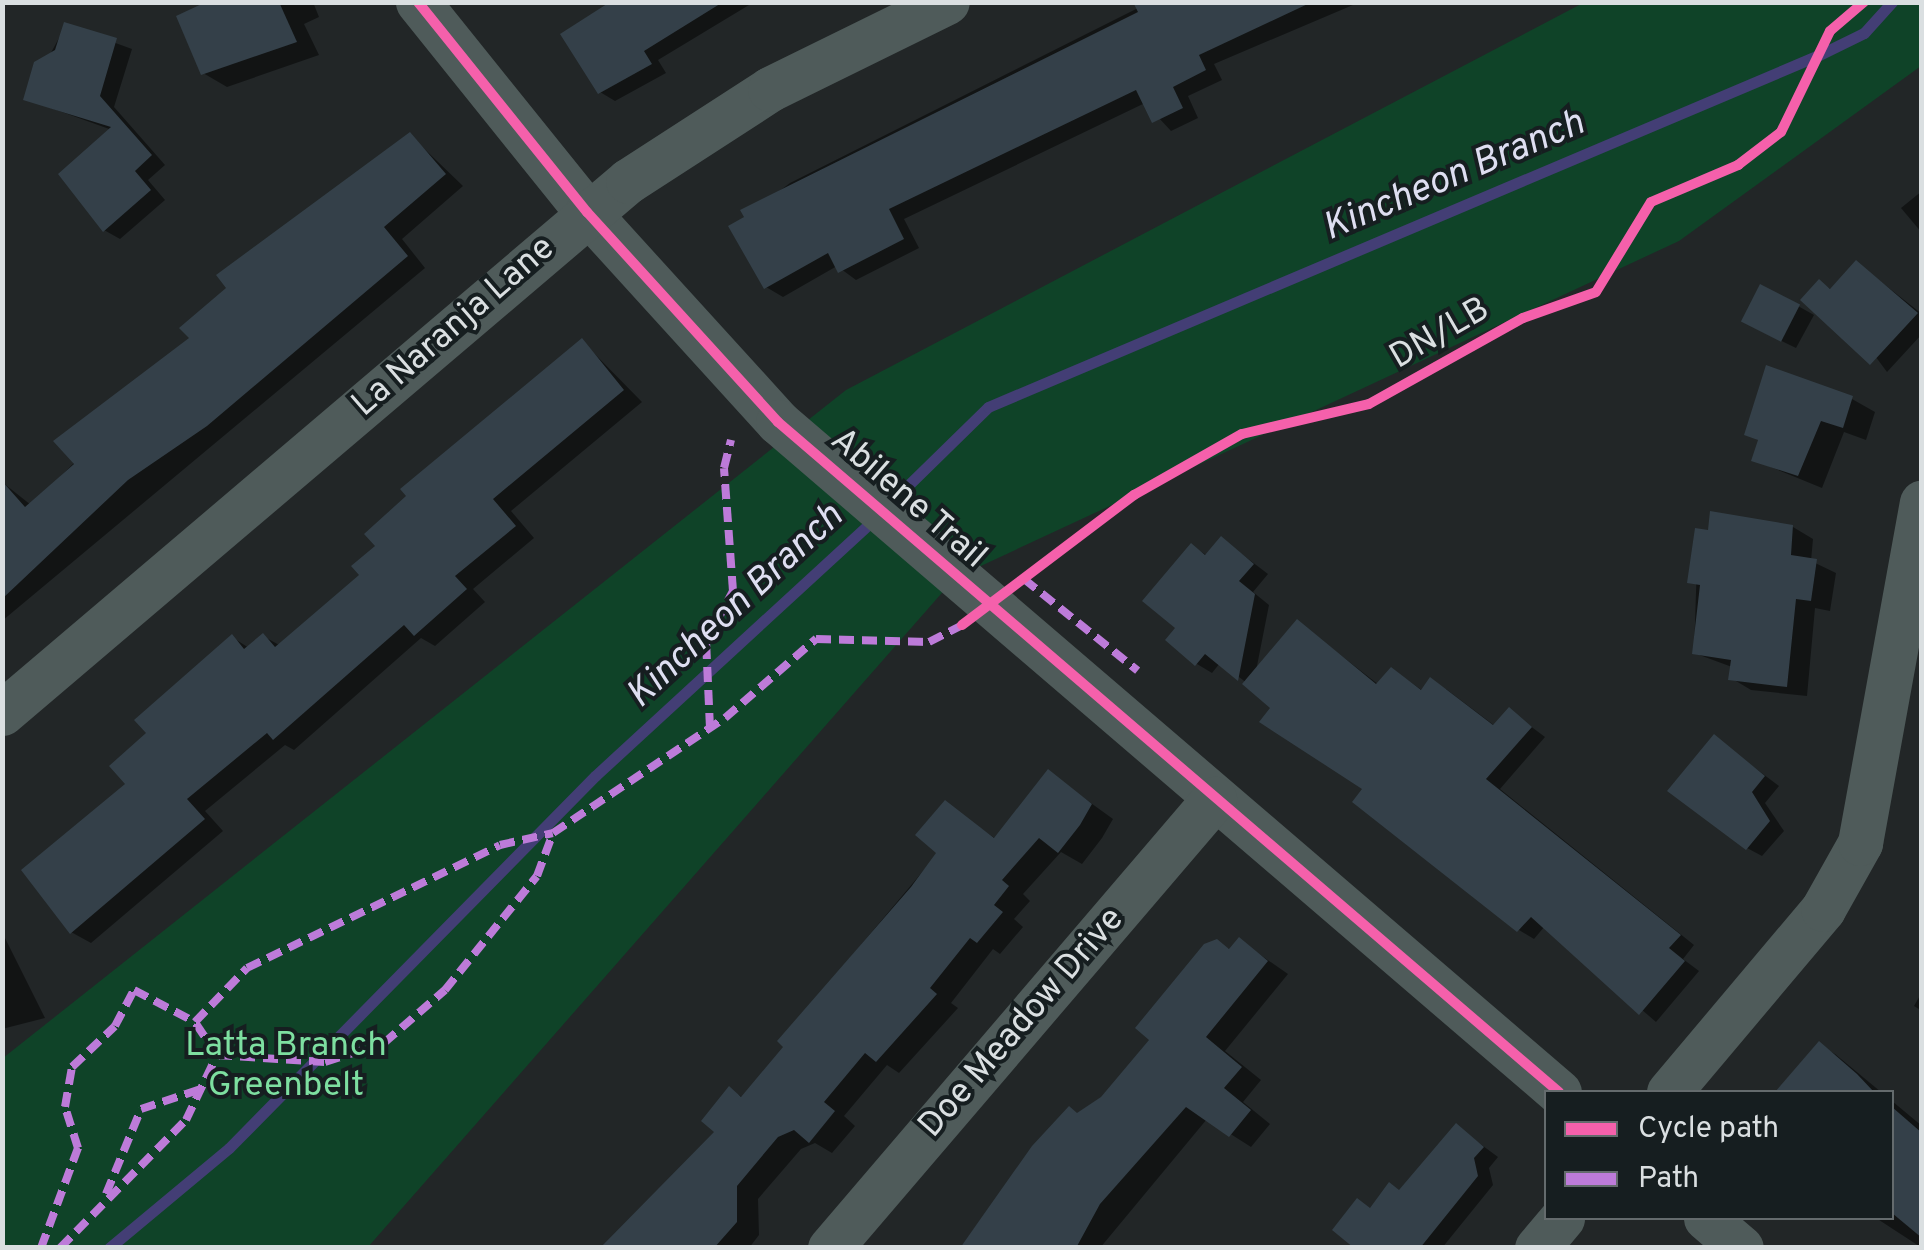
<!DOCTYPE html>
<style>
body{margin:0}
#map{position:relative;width:1924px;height:1250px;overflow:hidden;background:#222627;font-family:Overpass,sans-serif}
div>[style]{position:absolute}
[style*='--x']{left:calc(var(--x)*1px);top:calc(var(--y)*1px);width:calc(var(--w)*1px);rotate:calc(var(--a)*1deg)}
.green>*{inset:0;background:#0f4328}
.shadow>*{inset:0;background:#0007}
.stream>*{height:11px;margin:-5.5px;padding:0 5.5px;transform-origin:5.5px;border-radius:5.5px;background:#433e75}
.building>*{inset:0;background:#344049;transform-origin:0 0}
.minor>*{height:45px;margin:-22.5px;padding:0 22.5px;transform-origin:22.5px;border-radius:22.5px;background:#4f5b5a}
.quiet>*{height:8px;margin-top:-4px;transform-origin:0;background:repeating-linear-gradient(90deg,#bd7bd9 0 15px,transparent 0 23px)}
.cycleway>*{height:10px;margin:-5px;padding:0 5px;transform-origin:5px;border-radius:5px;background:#f560ab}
span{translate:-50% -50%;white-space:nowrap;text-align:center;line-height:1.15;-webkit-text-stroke:8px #161e20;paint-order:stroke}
.street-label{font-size:35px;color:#dadfe1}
.park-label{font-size:35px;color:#7ddfa0}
.water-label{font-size:38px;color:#dedef1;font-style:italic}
.frame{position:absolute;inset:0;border:5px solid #dadfe1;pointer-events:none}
.legend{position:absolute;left:1544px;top:1090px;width:350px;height:130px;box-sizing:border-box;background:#161e20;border:2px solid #646b6d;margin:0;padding:12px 18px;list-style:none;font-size:30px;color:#dadfe1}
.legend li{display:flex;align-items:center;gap:20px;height:50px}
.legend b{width:50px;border:2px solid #646b6d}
</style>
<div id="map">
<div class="green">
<div style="clip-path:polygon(1583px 3px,1921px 3px,1921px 66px,1679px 241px,955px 578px,368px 1247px,3px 1248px,3px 1058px,846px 390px)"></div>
</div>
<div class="shadow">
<div style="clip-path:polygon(212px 2px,313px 2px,319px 17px,304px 24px,319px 55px,227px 87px,203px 73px)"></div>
<div style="clip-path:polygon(615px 2px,754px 2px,658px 60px,666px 73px,615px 101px,600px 92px)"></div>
<div style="clip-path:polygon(1150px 2px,1360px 2px,1214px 64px,1222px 80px,1188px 96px,1198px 118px,1171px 131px,1145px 103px,904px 219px,919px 248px,856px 280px,837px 266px,783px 297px,766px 287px,731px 227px,790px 183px)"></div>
<div style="clip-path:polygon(66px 25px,132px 49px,114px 107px,165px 165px,148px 180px,165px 200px,120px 239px,104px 230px,112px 130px,26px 99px)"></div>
<div style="clip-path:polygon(410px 135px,463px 186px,402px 239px,425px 268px,2px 621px,2px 482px,31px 505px)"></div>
<div style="clip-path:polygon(1922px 191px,1922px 233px,1901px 208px)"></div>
<div style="clip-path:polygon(1857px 263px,1922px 314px,1922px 334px,1887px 372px,1820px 282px,1832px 290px)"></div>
<div style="clip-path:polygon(1798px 306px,1814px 315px,1796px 348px,1759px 330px)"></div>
<div style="clip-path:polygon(582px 341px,642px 402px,511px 511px,534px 538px,473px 589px,485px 602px,435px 646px,421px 638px,294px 750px,285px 745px,205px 811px,223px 831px,91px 943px,71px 932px,150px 734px,232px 637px,249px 648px,263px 636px,281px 646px,363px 575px)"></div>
<div style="clip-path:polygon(1852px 399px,1875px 412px,1866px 440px,1844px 432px,1822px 488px,1754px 460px,1760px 441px,1747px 434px)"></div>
<div style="clip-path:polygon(1793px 527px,1813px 539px,1811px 561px,1836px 573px,1830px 611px,1815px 608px,1807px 696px,1751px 690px,1731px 678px,1732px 667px,1694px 653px,1698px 531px)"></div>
<div style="clip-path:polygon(1222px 539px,1268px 574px,1253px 592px,1269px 605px,1256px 671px,1298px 622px,1379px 685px,1406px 679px,1423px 691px,1446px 689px,1495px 726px,1509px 710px,1545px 737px,1500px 789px,1694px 945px,1683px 959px,1699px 971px,1656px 1022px,1545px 926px,1534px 939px,1519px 930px,1356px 801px,1365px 789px,1247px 683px,1220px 663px,1212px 673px,1197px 664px,1179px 627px,1192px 546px,1208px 556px)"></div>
<div style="clip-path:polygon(1715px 738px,1779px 786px,1765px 803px,1784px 831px,1762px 856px,1747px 848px)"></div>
<div style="clip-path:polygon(1048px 772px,1113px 819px,1102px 838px,1082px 864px,1061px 852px,1023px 894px,1030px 901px,1014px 919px,1023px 927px,1000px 954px,993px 949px,951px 1003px,958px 1008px,899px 1073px,887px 1065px,844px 1116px,855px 1126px,832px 1153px,815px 1143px,801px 1149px,758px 1199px,759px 1235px,749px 1248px,607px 1248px,718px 1132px,730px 1090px,744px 1098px,787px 1046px,780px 1041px,939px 852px,945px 804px,996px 839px)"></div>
<div style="clip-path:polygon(2px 932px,45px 1018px,2px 1029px)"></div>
<div style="clip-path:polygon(1239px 940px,1288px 974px,1225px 1051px,1261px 1080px,1243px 1102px,1270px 1124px,1251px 1147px,1207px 1119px,1100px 1248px,960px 1248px,1034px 1147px,1102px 1099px,1153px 1039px,1216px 942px,1231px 950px)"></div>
<div style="clip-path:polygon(1922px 992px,1922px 1011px,1914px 1006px)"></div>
<div style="clip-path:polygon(1819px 1045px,1835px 1054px,1881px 1092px,1776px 1092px)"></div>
<div style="clip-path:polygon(1892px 1101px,1922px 1126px,1922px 1248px,1876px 1218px,1892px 1218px)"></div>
<div style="clip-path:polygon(1456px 1126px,1498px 1157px,1489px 1168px,1493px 1185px,1442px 1248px,1359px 1248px,1371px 1209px,1400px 1192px)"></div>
</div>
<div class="stream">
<div style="--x:887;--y:506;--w:141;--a:-44.4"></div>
<div style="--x:988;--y:407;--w:902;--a:-22.96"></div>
<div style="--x:1819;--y:55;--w:50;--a:-26.1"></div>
<div style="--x:1864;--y:33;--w:42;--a:-47.9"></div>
<div style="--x:109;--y:1248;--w:156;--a:-39.8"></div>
<div style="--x:229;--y:1148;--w:522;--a:-45.47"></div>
<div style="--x:595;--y:776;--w:379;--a:-42.6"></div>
</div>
<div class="building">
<div style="clip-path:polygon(206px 2px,279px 2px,297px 42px,201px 75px,176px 16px)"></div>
<div style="clip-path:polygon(610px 2px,723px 2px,644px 51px,652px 64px,598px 94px,560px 34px)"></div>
<div style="clip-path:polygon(1133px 2px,1312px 2px,1199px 55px,1206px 70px,1173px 87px,1183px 108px,1152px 123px,1136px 90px,889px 209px,904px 239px,838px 273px,828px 253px,764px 289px,728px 226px,744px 217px,740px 210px,1138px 12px)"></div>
<div style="clip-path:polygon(64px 22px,117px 38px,100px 96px,152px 155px,135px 171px,151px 190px,103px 232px,58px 174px,111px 127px,23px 100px,34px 62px,55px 50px)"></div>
<div style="clip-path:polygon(410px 132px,446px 174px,384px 227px,408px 256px,207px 426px,128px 480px,2px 599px,2px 481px,25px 507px,74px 464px,53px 441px,189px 338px,179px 328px,226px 288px,216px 275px)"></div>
<div style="clip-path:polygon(1856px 260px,1918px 313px,1870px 365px,1800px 300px,1819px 279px,1830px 289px)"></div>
<div style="left:1760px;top:284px;width:45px;height:42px;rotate:27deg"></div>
<div style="clip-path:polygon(582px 338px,624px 390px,493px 499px,516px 526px,455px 576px,467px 589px,414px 636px,404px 625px,273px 740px,267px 733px,187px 799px,205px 819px,70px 934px,21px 870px,125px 784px,109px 766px,146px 733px,134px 720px,232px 634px,244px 649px,263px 633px,275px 647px,359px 575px,351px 566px,375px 546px,364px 534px,406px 496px,400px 489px)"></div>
<div style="clip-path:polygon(1766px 365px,1853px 396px,1843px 428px,1821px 421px,1798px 476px,1751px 461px,1758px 440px,1744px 435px)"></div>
<div style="clip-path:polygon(1710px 511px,1793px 525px,1791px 555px,1817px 559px,1811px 601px,1796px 599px,1787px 687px,1728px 680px,1731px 660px,1692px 654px,1700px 585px,1687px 583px,1695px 528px,1708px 530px)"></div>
<div style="clip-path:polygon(1221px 536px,1254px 564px,1239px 581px,1255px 594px,1238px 681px,1205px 654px,1195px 666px,1165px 640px,1175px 628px,1142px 601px,1191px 543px,1205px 555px)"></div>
<div style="clip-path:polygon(1297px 619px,1376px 684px,1391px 667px,1421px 690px,1430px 677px,1493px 725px,1509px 707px,1532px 727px,1486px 779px,1681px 935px,1669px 948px,1685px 961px,1639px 1015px,1531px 917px,1517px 932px,1352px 802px,1362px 789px,1259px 722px,1270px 708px,1242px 684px)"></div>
<div style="clip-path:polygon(1714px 734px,1765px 776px,1752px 792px,1770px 821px,1746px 850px,1667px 791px)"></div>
<div style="clip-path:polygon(1048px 769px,1092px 804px,1080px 825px,1058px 853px,1039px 838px,1002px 880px,1009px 886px,994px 905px,1003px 912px,977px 943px,970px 938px,930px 988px,937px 994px,876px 1062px,865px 1053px,824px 1102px,835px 1111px,809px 1143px,794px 1130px,778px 1137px,737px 1186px,737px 1222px,714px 1248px,600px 1248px,714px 1132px,701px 1121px,729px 1086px,741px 1097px,783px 1047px,777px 1041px,911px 887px,936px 853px,915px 835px,945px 800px,994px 838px)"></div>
<div style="clip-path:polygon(1239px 937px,1268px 961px,1206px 1037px,1242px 1067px,1224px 1088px,1251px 1110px,1229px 1137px,1186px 1107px,1100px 1204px,1076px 1248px,960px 1248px,1032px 1146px,1069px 1106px,1077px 1113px,1101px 1097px,1149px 1040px,1135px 1028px,1204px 944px,1217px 939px,1229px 949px)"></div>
<div style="clip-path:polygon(1819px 1041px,1857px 1074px,1874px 1092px,1775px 1092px)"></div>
<div style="clip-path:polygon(1892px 1107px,1922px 1133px,1922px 1238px,1892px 1213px)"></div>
<div style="clip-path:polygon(1456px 1123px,1484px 1147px,1474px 1158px,1478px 1176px,1420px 1248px,1354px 1248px,1332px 1230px,1357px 1198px,1370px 1208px,1389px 1182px,1399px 1190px)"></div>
</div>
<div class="minor">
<div style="--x:418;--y:2;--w:270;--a:51.2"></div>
<div style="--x:587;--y:212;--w:284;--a:47.7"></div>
<div style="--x:778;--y:422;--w:1029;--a:40.63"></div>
<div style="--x:2;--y:713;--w:822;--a:-40.36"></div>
<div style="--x:628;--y:181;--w:169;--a:-32.9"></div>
<div style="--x:770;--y:89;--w:197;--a:-26.2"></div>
<div style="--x:1669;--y:1092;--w:239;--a:-49.9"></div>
<div style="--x:1823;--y:909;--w:76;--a:-60.7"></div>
<div style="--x:1860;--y:843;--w:346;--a:-79.7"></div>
<div style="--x:1706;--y:1218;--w:46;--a:40.6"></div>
<div style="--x:830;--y:1248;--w:591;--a:-49.46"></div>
<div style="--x:1537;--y:1248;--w:39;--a:-50"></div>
</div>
<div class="quiet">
<div style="--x:1024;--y:579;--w:146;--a:38.9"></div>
<div style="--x:710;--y:728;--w:87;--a:-92.6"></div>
<div style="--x:706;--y:641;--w:57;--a:-61.6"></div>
<div style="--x:733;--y:591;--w:123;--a:-94.2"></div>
<div style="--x:724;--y:468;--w:29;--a:-76"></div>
<div style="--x:217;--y:1055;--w:108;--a:3.7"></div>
<div style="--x:325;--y:1062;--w:62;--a:-17.9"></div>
<div style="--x:384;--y:1043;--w:81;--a:-41"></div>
<div style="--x:445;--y:990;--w:146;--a:-51.1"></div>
<div style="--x:537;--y:876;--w:46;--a:-69.6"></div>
<div style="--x:106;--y:1194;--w:92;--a:-67.6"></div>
<div style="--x:141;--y:1109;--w:63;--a:-18.4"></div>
<div style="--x:41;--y:1248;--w:107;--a:-69.7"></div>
<div style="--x:78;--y:1148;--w:43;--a:-107.6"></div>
<div style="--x:65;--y:1107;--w:41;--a:-80.1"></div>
<div style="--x:72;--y:1067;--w:59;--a:-43.6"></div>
<div style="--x:115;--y:1026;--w:41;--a:-62.2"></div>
<div style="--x:134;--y:990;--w:69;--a:27.7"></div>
<div style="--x:60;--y:1248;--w:180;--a:-45.5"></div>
<div style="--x:186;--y:1120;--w:72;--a:-64.5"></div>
<div style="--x:217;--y:1055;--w:40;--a:-124"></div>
<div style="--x:195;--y:1022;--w:75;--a:-46.1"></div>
<div style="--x:247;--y:968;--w:281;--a:-25.9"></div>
<div style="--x:500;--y:845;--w:54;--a:-12.8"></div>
<div style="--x:553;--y:833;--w:207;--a:-33.8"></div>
<div style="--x:725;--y:718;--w:121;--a:-41"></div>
<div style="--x:816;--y:639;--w:113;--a:1.5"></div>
<div style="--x:929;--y:642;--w:37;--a:-27"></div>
</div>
<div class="cycleway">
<div style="--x:418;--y:2;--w:270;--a:51.2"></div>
<div style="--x:587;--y:212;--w:284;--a:47.7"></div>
<div style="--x:778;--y:422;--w:1029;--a:40.63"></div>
<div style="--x:962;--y:625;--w:216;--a:-37.1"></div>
<div style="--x:1134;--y:495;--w:124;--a:-29.5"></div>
<div style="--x:1242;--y:434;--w:130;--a:-13.3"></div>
<div style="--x:1369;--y:404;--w:176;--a:-29.2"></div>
<div style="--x:1523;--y:318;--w:77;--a:-19.6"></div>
<div style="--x:1596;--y:292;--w:105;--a:-58.6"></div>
<div style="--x:1651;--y:202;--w:95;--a:-23"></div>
<div style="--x:1738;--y:165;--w:54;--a:-37.5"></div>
<div style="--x:1781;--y:132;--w:112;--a:-64.1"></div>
<div style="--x:1830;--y:31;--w:45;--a:-40.5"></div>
</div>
<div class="street-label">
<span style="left:454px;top:327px;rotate:-41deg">La Naranja Lane</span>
<span style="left:1440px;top:334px;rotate:-30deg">DN/LB</span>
<span style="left:908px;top:499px;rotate:41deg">Abilene Trail</span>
<span style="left:1022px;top:1023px;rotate:-49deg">Doe Meadow Drive</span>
</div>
<div class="park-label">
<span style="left:286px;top:1066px">Latta Branch<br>Greenbelt</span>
</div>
<div class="water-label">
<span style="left:1454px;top:177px;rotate:-23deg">Kincheon Branch</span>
<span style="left:736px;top:607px;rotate:-43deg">Kincheon Branch</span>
</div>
<div class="frame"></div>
<ul class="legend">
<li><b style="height:12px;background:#f560ab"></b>Cycle path</li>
<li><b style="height:12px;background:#bd7bd9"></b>Path</li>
</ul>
</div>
